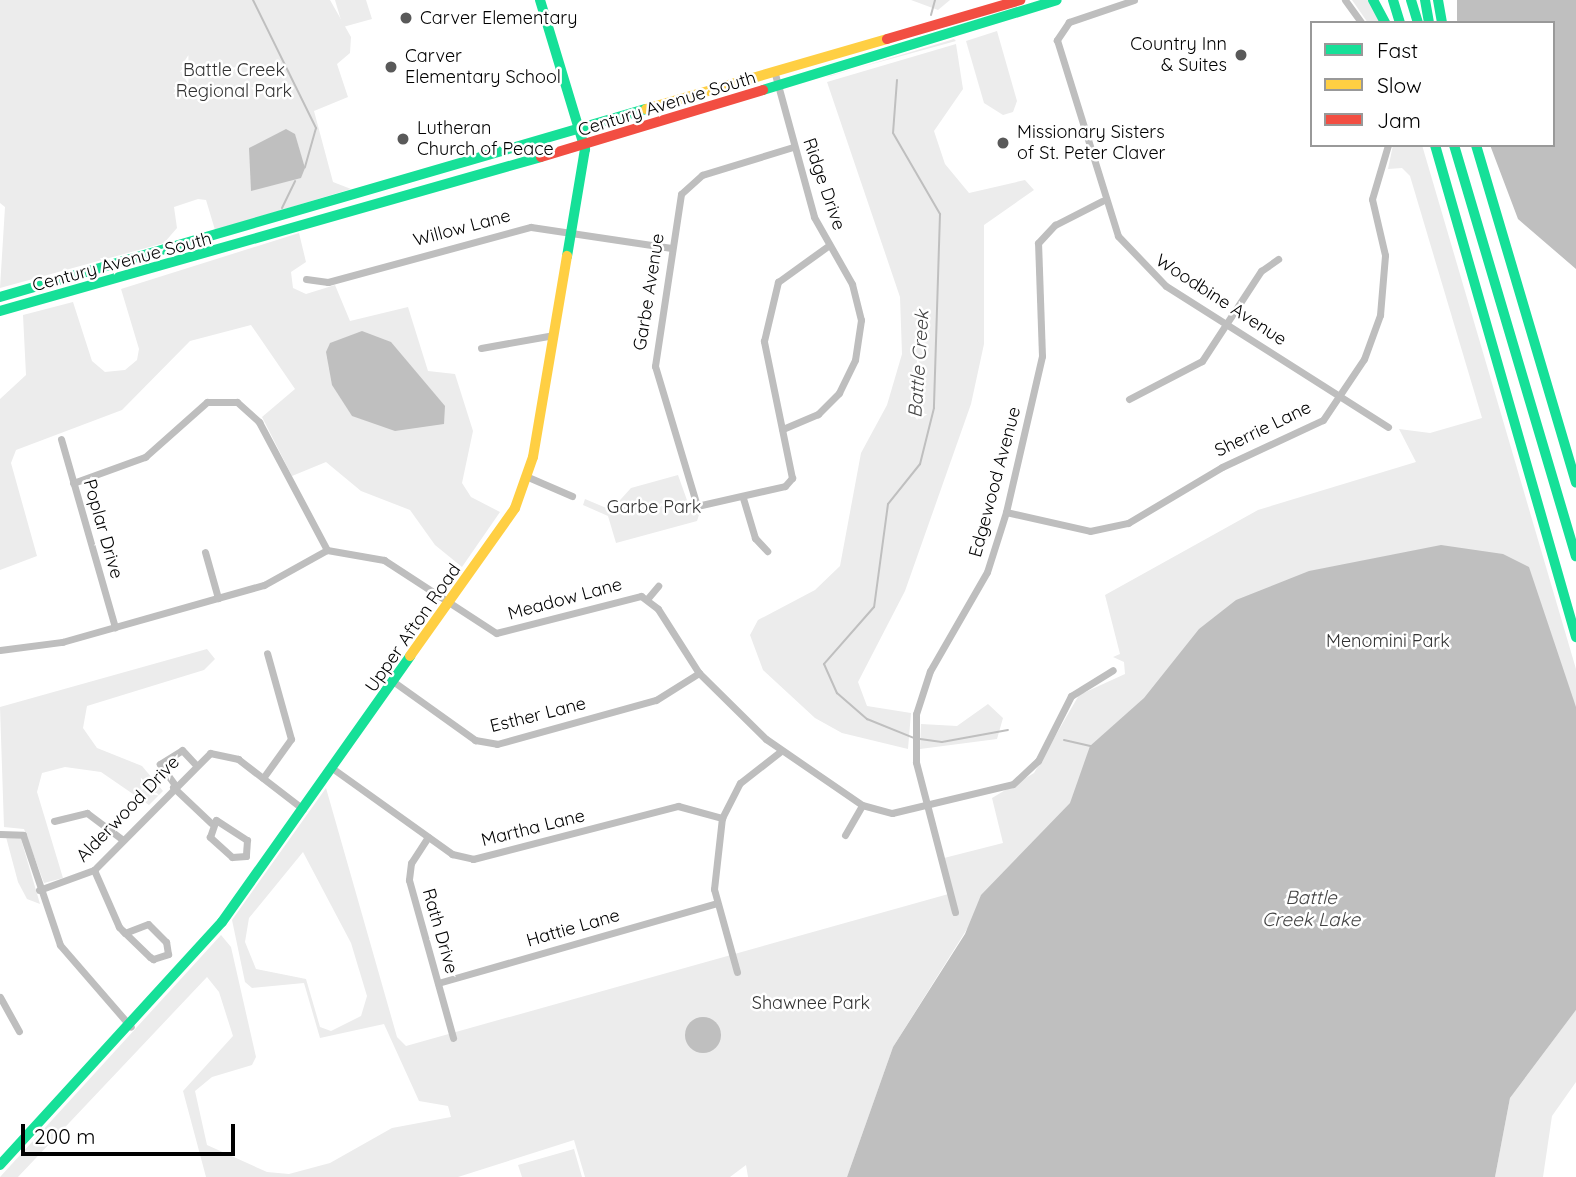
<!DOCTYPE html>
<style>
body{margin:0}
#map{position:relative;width:1576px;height:1177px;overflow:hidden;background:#fff;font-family:Quicksand,sans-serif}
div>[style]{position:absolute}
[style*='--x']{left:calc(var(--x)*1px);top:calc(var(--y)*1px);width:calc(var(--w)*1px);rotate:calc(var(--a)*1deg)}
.green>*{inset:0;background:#ececec}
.water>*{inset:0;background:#bfbfbf}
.round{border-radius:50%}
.stream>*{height:2px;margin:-1px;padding:0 1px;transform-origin:1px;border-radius:1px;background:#bfbfbf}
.street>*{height:7px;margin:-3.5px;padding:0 3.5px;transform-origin:3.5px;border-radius:3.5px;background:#bebebe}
.fast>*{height:10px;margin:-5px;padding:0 5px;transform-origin:5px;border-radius:5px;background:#16e098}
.slow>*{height:10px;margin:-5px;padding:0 5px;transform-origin:5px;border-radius:5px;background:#ffcf43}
.jam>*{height:10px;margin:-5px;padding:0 5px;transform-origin:5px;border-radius:5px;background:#f24e42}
.dots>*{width:19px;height:19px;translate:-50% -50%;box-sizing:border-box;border:4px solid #fff;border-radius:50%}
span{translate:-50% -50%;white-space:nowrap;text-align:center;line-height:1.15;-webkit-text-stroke:5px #fff;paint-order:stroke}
.poi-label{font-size:18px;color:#000}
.left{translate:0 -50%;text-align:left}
.right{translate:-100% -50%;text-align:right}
.park-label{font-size:18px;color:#333}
.street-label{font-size:18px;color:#000}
.water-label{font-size:19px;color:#444;font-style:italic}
.legend{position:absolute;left:1310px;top:21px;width:245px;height:126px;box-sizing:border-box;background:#fff;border:2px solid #999;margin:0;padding:9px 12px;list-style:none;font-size:21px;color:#000}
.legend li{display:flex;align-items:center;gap:14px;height:35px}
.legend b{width:35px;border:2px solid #999}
.scale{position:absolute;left:21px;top:1124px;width:214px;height:32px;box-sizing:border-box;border:4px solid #000;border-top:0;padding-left:9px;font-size:21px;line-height:24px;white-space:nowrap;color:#000;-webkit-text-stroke:5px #fff;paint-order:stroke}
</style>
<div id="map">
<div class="green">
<div style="clip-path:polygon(0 0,330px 0,351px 37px,350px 53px,337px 64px,348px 97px,314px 111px,333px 182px,351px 189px,215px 230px,206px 200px,198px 199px,174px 207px,177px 228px,164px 243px,0 288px,5px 207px,0 203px)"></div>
<div style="clip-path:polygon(335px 0,366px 0,372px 19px,343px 27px)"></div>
<div style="clip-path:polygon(911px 0,950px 0,938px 10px)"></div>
<div style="clip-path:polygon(1352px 0,1369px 0,1381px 23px,1368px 23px)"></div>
<div style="clip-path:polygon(997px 31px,1017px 101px,1013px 112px,1003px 115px,984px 103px,966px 41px)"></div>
<div style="clip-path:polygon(954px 39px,956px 41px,825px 77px,831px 76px)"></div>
<div style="clip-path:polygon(956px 44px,963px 89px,934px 131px,945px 164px,969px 193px,1025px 180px,1034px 190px,984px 225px,984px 344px,971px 404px,905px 591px,858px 682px,867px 706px,911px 713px,908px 749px,842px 733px,815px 718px,763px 670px,750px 635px,758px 620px,815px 590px,840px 566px,861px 453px,887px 405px,902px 354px,900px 297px,827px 82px)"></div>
<div style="clip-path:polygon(evenodd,1393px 145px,1422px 145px,1576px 669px,1576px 754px,967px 929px,893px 1047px,847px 1177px,748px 1177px,746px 1165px,730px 1177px,585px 1177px,574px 1140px,458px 1177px,206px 1177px,183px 1091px,233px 1036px,219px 992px,207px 977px,18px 1177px,0 1177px,221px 935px,231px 947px,256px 1057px,252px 1065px,212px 1077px,195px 1091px,207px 1145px,267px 1172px,289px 1174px,330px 1163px,392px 1128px,451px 1117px,448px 1106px,419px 1101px,384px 1024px,320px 1038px,304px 983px,252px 988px,245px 982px,232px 920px,326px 788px,397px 1037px,406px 1046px,952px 893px,944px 858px,1003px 843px,992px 798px,1034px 773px,1079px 695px,1125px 674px,1124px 662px,1113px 657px,1120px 654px,1105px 595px,1258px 510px,1416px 462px,1399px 429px,1430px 433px,1482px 418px,1410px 176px,1402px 168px,1388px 169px,1393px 145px,303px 852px,351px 943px,367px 996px,361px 1016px,331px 1031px,320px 1027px,306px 979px,256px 969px,245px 942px,249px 918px,303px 852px)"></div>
<div style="clip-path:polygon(299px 233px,306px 262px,291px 272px,293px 288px,306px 294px,335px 285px,350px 321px,408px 307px,428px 371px,455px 374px,473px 431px,462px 483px,471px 497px,500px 512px,462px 567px,435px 545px,410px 510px,361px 491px,326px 462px,292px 476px,262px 417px,295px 389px,251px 325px,190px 341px,122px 410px,16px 450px,11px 463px,37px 556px,0 570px,0 399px,26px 375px,23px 315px,73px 302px,92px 361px,105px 372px,125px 370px,137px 360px,139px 349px,121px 289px)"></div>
<div style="clip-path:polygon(678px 475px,688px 503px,700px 512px,697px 521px,616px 543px,608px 516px,583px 505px,585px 499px,611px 510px,631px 488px)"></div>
<div style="clip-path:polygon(207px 649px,215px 659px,204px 670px,87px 706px,83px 728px,97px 748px,142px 766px,163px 791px,149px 805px,101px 772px,65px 767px,42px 773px,37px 792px,63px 878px,44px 883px,24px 829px,4px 827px,0 707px)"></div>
<div style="clip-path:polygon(988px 704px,1003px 718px,997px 739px,920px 749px,921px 724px,957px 726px)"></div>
<div style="clip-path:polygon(19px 836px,21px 839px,40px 904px,27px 899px,18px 882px,6px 837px)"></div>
<div style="clip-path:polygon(1576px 1010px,1576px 1082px,1552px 1116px,1543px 1177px,1495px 1177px,1510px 1098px)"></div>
<div style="clip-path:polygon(574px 1149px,582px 1177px,522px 1177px,518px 1165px)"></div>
</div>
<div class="water">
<div style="clip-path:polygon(1457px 0,1576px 0,1576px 269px,1518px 219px,1490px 145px,1553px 145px,1553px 23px,1457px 23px)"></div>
<div style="clip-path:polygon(286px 129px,295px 134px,305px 168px,301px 178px,251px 191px,249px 148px)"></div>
<div style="clip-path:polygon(362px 331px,391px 342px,445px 406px,444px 424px,395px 431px,352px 416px,332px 385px,326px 352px,330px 343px)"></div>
<div style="clip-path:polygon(1441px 545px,1503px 554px,1529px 567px,1576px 707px,1576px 1010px,1510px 1098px,1495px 1177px,847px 1177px,893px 1047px,965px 934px,981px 895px,1070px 803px,1090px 746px,1144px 698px,1199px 629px,1236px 600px,1309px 571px)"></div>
<div class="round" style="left:685px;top:1017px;width:36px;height:36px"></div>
</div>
<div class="stream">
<div style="--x:253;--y:0;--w:143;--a:63.8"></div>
<div style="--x:316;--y:128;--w:41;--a:105.8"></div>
<div style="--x:931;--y:15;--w:16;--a:-75"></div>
<div style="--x:897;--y:80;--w:53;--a:94.3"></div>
<div style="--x:893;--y:133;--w:94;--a:59.9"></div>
<div style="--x:940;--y:214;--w:194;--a:91.8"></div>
<div style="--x:934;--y:408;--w:58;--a:104"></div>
<div style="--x:920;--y:464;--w:51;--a:128.7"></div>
<div style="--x:888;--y:504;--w:104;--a:97.7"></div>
<div style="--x:874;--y:607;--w:76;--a:131.3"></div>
<div style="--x:824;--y:664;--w:32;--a:66"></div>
<div style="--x:837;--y:693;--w:40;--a:41"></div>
<div style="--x:867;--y:719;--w:51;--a:22"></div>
<div style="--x:282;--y:208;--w:30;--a:-64"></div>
<div style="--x:920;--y:739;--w:22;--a:8"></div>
<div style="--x:942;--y:742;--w:67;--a:-10.3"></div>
<div style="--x:1064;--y:740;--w:27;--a:13"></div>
</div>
<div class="street">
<div style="--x:1134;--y:0;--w:69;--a:161.3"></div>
<div style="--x:1069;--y:22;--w:22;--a:124"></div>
<div style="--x:1057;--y:40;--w:205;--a:72.7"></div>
<div style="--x:1118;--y:236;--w:69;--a:46.2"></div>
<div style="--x:1166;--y:286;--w:263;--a:32.4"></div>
<div style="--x:1345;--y:0;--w:29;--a:54"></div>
<div style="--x:775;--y:74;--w:148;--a:74.7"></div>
<div style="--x:814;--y:217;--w:77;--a:60.4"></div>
<div style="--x:852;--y:284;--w:37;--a:76"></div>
<div style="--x:861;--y:320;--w:40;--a:98.5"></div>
<div style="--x:855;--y:360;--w:37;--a:116"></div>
<div style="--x:839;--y:393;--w:30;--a:135"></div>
<div style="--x:818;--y:414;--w:39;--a:157"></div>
<div style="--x:793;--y:147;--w:95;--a:162.9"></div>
<div style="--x:702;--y:175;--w:28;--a:138"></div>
<div style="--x:681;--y:194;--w:174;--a:98.6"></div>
<div style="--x:655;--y:366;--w:146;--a:73.3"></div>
<div style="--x:697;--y:506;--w:90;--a:-12.8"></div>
<div style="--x:785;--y:486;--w:11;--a:-49"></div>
<div style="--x:792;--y:478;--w:140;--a:-101.6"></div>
<div style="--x:764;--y:341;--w:61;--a:-76.7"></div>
<div style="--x:778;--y:282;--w:62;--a:-35.8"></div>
<div style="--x:306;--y:279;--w:22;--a:8"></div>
<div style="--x:328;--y:282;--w:210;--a:-15.2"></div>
<div style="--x:531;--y:227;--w:142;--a:8.5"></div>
<div style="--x:481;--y:348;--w:74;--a:-10.1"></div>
<div style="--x:1129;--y:399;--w:82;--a:-27.5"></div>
<div style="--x:1202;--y:361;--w:108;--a:-56.8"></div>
<div style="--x:1261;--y:271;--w:21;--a:-35"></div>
<div style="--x:61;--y:439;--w:196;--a:74"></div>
<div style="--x:528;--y:477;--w:48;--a:23.4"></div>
<div style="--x:73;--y:483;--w:77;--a:-19.9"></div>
<div style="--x:145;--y:457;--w:83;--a:-41.6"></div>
<div style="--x:207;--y:402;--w:30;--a:0"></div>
<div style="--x:237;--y:402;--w:30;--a:42"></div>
<div style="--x:259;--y:422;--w:145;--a:62"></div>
<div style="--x:743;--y:498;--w:42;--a:73.3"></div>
<div style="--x:755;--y:538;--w:18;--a:47"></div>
<div style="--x:1006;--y:512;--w:86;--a:12.7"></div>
<div style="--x:1090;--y:531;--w:39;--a:-12"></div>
<div style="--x:1128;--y:523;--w:109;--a:-30.8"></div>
<div style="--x:1222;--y:467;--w:111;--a:-25"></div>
<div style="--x:1323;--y:420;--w:73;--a:-56.1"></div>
<div style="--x:1364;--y:359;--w:47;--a:-70"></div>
<div style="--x:1380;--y:315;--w:60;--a:-85.2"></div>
<div style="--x:1385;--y:255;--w:57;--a:-103.1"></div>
<div style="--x:1372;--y:199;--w:56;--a:-73.5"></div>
<div style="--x:205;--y:552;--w:48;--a:74.2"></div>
<div style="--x:648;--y:598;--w:16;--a:-50"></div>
<div style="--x:0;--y:650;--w:63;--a:-7.4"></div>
<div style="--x:62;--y:642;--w:210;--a:-15.8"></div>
<div style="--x:264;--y:585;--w:72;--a:-29.1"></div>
<div style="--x:327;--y:550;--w:58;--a:10"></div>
<div style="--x:384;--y:560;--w:134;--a:33.1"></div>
<div style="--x:496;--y:633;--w:150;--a:-14.3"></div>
<div style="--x:641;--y:596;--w:21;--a:37"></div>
<div style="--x:658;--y:609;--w:76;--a:57.4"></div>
<div style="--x:699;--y:673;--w:94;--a:44.6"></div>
<div style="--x:766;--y:739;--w:116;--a:34.5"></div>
<div style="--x:862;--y:805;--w:31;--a:15"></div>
<div style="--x:892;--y:813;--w:124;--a:-13.5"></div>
<div style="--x:1013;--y:784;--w:34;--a:-43"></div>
<div style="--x:1038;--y:761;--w:73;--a:-63.1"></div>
<div style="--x:1071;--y:696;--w:49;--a:-31.8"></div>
<div style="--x:394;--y:682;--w:100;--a:35.6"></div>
<div style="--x:475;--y:740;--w:22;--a:10"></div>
<div style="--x:497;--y:744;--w:165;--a:-15.5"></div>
<div style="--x:656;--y:700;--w:51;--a:-32.1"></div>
<div style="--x:332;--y:768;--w:148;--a:35.6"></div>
<div style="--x:452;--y:854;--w:22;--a:13"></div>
<div style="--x:473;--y:859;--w:212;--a:-14.5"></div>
<div style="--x:678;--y:806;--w:46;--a:15.3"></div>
<div style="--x:263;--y:778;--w:48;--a:-54.3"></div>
<div style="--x:291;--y:739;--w:89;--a:-105.6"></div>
<div style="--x:175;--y:785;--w:26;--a:-126"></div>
<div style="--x:160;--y:764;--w:26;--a:-32"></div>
<div style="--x:182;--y:750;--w:19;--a:47"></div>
<div style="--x:173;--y:787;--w:52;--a:43.5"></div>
<div style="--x:216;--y:820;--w:37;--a:33"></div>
<div style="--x:247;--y:840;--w:16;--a:94"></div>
<div style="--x:246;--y:856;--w:14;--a:176"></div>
<div style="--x:232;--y:857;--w:30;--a:-138"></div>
<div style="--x:210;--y:837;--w:18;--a:-71"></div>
<div style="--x:54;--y:821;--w:34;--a:-14"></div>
<div style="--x:87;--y:813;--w:45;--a:36.9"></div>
<div style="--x:0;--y:834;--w:23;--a:2"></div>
<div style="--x:23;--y:835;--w:116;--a:71.4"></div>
<div style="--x:60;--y:945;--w:108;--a:49.1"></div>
<div style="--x:845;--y:835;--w:34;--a:-60"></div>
<div style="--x:428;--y:837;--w:31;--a:123"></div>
<div style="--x:411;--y:863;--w:17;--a:97"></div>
<div style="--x:409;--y:880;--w:164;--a:74.4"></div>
<div style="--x:94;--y:870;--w:62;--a:66.3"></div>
<div style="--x:119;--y:927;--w:6;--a:45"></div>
<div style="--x:123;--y:931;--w:37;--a:44"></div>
<div style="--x:150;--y:957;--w:4;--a:34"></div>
<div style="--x:153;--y:959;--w:16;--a:-18"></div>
<div style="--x:168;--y:954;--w:12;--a:-99"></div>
<div style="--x:166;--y:942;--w:25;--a:-135"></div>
<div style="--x:148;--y:924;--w:25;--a:159"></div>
<div style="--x:39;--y:890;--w:59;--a:-20"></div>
<div style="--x:94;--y:870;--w:165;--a:-45.2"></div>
<div style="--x:210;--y:753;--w:29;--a:12"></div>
<div style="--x:238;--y:759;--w:82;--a:37.6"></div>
<div style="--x:955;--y:912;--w:155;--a:-104.6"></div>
<div style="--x:916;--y:762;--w:48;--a:-90"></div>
<div style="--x:916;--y:714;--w:45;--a:-72"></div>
<div style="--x:930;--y:671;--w:114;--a:-60.1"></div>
<div style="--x:987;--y:572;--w:63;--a:-72.4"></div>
<div style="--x:1006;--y:512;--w:160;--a:-77"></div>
<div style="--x:1042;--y:356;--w:113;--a:-92"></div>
<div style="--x:1038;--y:243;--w:25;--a:-47"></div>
<div style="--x:1055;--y:225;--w:53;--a:-27.1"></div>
<div style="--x:737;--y:972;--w:86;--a:-105.5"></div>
<div style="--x:714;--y:889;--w:71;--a:-83.6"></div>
<div style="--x:722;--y:818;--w:39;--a:-63"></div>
<div style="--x:740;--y:783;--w:52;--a:-38"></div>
<div style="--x:438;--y:983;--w:290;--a:-16"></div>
<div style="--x:0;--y:997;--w:39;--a:61"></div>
</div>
<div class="fast">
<div style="--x:540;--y:0;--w:156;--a:73.2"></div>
<div style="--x:585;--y:149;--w:109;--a:99.5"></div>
<div style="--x:1373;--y:0;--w:26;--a:62"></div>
<div style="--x:1393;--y:0;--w:24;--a:73"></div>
<div style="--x:1411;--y:0;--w:24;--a:73"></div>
<div style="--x:1425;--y:0;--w:23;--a:80"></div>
<div style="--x:1438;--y:0;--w:23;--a:80"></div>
<div style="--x:763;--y:90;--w:307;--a:-17"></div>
<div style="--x:1435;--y:145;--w:512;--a:74.01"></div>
<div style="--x:1454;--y:145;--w:429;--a:73.5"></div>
<div style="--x:1476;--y:145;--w:352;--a:73.5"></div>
<div style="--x:0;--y:297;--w:673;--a:-16.23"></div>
<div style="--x:0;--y:311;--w:562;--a:-15.89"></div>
<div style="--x:0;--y:1165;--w:329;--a:-47.6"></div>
<div style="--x:222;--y:922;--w:326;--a:-54.7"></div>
</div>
<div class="slow">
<div style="--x:646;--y:109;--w:251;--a:-16.2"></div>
<div style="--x:410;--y:656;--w:181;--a:-54.6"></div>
<div style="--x:515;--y:508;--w:54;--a:-70.6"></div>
<div style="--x:533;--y:457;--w:204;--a:-80.4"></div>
</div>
<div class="jam">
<div style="--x:887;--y:39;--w:139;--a:-16.3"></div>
<div style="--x:541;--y:157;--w:232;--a:-16.8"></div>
</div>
<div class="dots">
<div style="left:406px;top:18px;background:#595959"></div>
<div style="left:1241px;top:55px;background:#595959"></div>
<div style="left:391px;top:67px;background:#595959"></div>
<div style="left:403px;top:139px;background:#595959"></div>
<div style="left:1003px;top:143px;background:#595959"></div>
</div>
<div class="poi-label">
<span class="left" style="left:420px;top:18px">Carver Elementary</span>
<span class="right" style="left:1227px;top:55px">Country Inn<br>&amp; Suites</span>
<span class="left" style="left:405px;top:67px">Carver<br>Elementary School</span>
<span class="left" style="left:417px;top:139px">Lutheran<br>Church of Peace</span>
<span class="left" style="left:1017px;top:143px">Missionary Sisters<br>of St. Peter Claver</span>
</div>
<div class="park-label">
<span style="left:234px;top:81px">Battle Creek<br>Regional Park</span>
<span style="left:654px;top:507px">Garbe Park</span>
<span style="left:1388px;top:641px">Menomini Park</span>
<span style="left:811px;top:1003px">Shawnee Park</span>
</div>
<div class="street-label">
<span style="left:667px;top:104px;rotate:-17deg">Century Avenue South</span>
<span style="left:824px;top:184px;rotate:71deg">Ridge Drive</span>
<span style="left:462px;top:228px;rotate:-15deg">Willow Lane</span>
<span style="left:122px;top:262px;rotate:-15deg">Century Avenue South</span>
<span style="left:649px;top:292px;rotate:-81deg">Garbe Avenue</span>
<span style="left:1221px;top:300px;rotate:33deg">Woodbine Avenue</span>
<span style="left:1263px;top:429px;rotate:-26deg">Sherrie Lane</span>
<span style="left:995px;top:482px;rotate:-75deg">Edgewood Avenue</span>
<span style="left:103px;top:529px;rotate:74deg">Poplar Drive</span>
<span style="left:565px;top:599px;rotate:-15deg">Meadow Lane</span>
<span style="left:413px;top:628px;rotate:-55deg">Upper Afton Road</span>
<span style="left:538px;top:715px;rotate:-14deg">Esther Lane</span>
<span style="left:128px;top:809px;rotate:-46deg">Alderwood Drive</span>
<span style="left:533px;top:828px;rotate:-14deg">Martha Lane</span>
<span style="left:573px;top:928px;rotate:-16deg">Hattie Lane</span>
<span style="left:440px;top:931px;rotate:74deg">Rath Drive</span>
</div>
<div class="water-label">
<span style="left:919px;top:364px;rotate:-86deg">Battle Creek</span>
<span style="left:1311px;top:909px">Battle<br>Creek Lake</span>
</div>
<ul class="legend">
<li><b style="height:9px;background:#16e098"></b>Fast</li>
<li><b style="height:9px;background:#ffcf43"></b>Slow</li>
<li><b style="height:9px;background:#f24e42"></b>Jam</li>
</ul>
<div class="scale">200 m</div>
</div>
